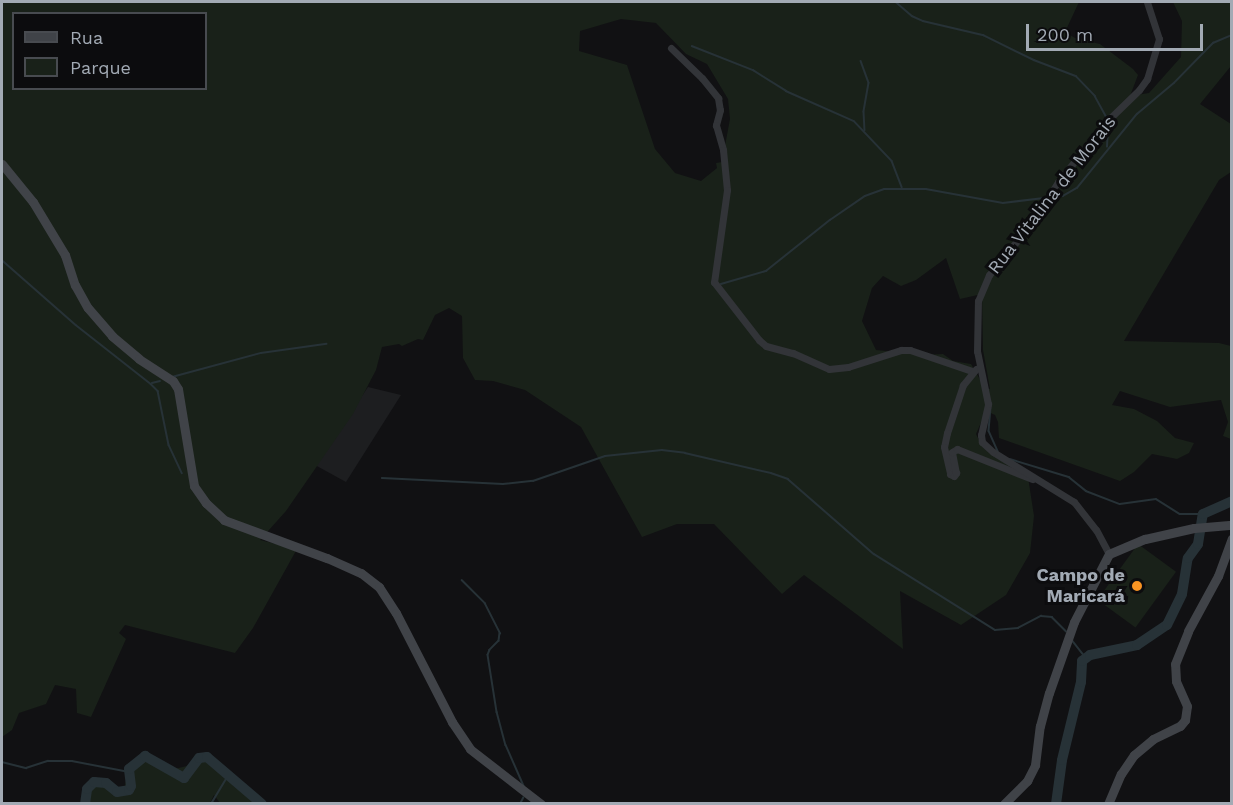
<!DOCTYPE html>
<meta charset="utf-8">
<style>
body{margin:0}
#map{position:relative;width:1233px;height:805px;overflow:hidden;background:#111113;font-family:"Work Sans",sans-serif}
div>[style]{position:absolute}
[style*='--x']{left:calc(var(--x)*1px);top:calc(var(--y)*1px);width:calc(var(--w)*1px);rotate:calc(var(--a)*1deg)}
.built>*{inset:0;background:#1d1e20}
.green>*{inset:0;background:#192119;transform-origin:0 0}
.stream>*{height:1.5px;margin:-0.75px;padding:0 0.75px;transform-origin:0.75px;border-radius:0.75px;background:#273237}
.river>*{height:10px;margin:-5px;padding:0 5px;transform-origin:5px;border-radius:5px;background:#273237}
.street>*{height:7px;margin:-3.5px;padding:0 3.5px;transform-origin:3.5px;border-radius:3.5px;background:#323438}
.secondary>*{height:9px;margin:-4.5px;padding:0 4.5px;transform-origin:4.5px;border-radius:4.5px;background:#404348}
.dots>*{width:16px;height:16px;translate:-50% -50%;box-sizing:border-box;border:3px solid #0c0c0e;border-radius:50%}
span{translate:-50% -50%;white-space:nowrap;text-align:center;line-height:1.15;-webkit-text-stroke:6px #0c0c0e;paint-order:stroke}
.street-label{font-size:18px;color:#a2aab4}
.poi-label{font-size:18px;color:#a2aab4;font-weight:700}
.right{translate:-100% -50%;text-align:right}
.frame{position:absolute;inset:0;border:3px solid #a2aab4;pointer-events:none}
.legend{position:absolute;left:12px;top:12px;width:195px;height:78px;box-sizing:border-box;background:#0c0c0e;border:2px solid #484b50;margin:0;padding:8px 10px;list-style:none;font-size:18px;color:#a2aab4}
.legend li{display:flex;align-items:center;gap:12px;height:30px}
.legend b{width:30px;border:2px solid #484b50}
.scale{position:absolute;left:1026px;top:24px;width:177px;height:27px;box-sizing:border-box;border:3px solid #a2aab4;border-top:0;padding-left:8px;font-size:18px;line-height:21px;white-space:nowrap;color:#a2aab4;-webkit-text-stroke:4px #0c0c0e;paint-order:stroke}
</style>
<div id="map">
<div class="built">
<div style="clip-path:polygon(368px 387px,401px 395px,346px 482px,315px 465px)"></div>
</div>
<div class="green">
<div style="clip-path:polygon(evenodd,2px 2px,1079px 2px,1065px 32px,1075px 38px,1100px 44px,1133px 69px,1138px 75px,1130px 96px,1149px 93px,1181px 57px,1182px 21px,1173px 2px,1231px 2px,1231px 66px,1200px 104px,1231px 124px,1231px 172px,1219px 180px,1124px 341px,1219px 343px,1231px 346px,1231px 439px,1223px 436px,1228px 422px,1221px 400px,1170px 407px,1120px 391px,1112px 405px,1134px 409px,1157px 421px,1175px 438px,1194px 443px,1189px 453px,1177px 459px,1152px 454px,1134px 472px,1120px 481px,999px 438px,998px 422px,995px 415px,986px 411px,976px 434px,981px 444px,1028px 477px,1034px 516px,1030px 553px,1006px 595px,961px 625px,900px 591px,903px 649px,804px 575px,782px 594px,714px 524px,677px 524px,642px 537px,581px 427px,525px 390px,493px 381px,475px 380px,463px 358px,462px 316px,449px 308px,435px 315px,423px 340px,418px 339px,402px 346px,399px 344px,382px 347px,376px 370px,353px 414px,286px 511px,260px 540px,297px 549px,253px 628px,235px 653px,125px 625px,119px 633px,126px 639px,91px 717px,77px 713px,76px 689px,55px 685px,46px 704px,19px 713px,12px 730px,2px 737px,2px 2px,14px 14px,206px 14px,206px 88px,14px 88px,14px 14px,2px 2px,621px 19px,656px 23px,686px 54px,707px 64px,728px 99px,730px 119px,722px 162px,716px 163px,717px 168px,701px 181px,675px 173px,655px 149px,627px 65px,579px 51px,580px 31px,621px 19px,2px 2px,946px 258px,960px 299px,982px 294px,983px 350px,990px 389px,985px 388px,971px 364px,953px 361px,943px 354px,925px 355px,876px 350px,862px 321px,872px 288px,883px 276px,901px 286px,916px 280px,946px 258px)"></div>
<div style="left:1138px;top:544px;width:47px;height:69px;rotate:36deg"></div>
<div style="clip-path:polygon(143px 754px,158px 767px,170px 770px,187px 766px,200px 754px,205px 755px,207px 763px,256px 803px,220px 803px,214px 795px,210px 803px,83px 803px,90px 781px,103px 780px,124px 790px,129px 765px)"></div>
</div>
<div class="stream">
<div style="--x:896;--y:2;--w:21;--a:41"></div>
<div style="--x:912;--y:16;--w:12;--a:24"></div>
<div style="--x:923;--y:21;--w:62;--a:13.1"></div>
<div style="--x:983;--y:35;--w:57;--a:26.1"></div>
<div style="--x:1034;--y:60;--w:45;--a:20.9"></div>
<div style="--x:1076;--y:76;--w:28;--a:46"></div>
<div style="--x:1095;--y:96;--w:23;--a:61"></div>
<div style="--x:692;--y:46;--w:66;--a:21.5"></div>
<div style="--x:753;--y:70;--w:39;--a:32"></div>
<div style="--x:786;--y:91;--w:74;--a:23.8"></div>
<div style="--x:854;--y:121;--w:55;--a:46.5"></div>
<div style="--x:892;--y:161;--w:28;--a:69"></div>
<div style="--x:861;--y:61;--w:23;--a:70"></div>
<div style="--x:869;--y:83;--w:29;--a:100"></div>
<div style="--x:864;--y:112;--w:18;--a:87"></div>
<div style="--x:1107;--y:147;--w:22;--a:-87"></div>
<div style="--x:1050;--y:198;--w:13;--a:-9"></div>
<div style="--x:1063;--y:196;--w:16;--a:-30"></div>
<div style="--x:1077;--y:188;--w:95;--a:-51"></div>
<div style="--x:1137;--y:114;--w:48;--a:-40"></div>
<div style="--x:1174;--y:83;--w:56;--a:-45.7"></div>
<div style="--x:1213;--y:43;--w:21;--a:-23"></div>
<div style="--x:2;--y:260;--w:98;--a:41.3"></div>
<div style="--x:76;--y:325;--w:95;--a:38.2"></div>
<div style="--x:151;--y:384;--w:10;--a:45"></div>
<div style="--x:158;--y:391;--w:55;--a:78.5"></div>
<div style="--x:169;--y:445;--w:31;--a:65"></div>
<div style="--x:721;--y:284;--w:47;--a:-16.1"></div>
<div style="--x:766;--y:271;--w:82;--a:-38.6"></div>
<div style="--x:830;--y:220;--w:42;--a:-34.4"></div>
<div style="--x:865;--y:196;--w:20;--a:-20"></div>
<div style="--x:884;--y:189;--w:42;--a:0"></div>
<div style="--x:926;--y:189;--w:78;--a:10.3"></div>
<div style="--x:1003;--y:203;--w:41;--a:-7"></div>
<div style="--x:172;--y:377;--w:92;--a:-15.1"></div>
<div style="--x:261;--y:353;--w:66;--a:-7.9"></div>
<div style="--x:152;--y:383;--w:8;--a:-14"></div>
<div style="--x:991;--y:408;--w:23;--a:95"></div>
<div style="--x:989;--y:431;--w:22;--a:66"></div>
<div style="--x:1010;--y:459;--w:62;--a:17"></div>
<div style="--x:1069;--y:477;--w:22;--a:39"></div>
<div style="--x:1086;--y:491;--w:36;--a:21"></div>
<div style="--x:1120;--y:504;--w:36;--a:-8"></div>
<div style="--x:1156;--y:499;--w:28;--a:32"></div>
<div style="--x:1180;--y:514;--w:22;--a:0"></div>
<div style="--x:382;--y:478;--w:121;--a:2.8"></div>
<div style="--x:503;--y:484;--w:30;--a:-6"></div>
<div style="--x:533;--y:481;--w:76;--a:-19.1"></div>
<div style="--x:605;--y:456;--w:57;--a:-6"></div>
<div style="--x:662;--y:450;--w:23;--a:7"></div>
<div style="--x:685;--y:453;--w:88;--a:13.1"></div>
<div style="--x:771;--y:473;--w:18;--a:19"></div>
<div style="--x:788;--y:479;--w:114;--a:41.1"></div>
<div style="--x:874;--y:554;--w:143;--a:32.1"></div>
<div style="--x:995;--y:630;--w:23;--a:-5"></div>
<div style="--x:1018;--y:628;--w:26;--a:-28"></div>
<div style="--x:1041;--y:616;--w:11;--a:5"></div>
<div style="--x:1052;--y:617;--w:20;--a:45"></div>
<div style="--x:462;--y:580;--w:33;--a:45"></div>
<div style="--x:485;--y:603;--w:34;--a:63"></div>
<div style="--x:500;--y:633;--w:8;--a:97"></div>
<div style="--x:499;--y:641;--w:13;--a:135"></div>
<div style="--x:490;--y:650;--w:5;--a:112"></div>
<div style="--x:488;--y:655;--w:58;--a:81"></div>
<div style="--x:497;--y:712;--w:34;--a:75"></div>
<div style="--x:506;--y:745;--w:45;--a:66.3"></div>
<div style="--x:1072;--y:640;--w:23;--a:52"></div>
<div style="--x:2;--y:762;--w:25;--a:14"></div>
<div style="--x:26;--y:768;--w:23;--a:-18"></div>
<div style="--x:48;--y:761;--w:24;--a:0"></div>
<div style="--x:72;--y:761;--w:58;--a:10.9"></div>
<div style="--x:211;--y:804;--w:35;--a:-59"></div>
<div style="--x:520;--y:804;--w:7;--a:-63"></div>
</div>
<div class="river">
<div style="--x:85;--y:804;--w:15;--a:-82"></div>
<div style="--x:87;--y:789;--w:10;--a:-45"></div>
<div style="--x:94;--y:782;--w:12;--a:5"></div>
<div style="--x:106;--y:783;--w:14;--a:39"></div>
<div style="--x:117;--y:792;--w:12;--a:-9"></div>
<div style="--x:129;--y:790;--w:4;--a:-63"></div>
<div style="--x:131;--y:786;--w:17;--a:-97"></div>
<div style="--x:129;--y:769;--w:21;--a:-39"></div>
<div style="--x:145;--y:756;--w:45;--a:29.4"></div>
<div style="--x:184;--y:778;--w:25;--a:-53"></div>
<div style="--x:199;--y:758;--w:8;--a:-7"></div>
<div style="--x:207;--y:757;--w:72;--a:40.5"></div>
<div style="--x:1056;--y:804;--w:44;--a:-82.2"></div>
<div style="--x:1062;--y:760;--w:80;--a:-76.3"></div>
<div style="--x:1081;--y:682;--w:21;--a:-87"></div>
<div style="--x:1082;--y:661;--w:10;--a:-37"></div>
<div style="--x:1090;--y:655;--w:48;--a:-12"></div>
<div style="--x:1137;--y:645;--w:36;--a:-34"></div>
<div style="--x:1167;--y:625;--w:34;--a:-64"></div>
<div style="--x:1182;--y:594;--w:36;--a:-81"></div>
<div style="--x:1188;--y:558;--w:17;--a:-54"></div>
<div style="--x:1198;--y:544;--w:30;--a:-81"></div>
<div style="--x:1203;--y:514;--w:32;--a:-24"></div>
</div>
<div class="street">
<div style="--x:671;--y:48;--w:43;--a:44.1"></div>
<div style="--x:702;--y:78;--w:26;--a:51"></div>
<div style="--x:718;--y:98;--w:12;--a:81"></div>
<div style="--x:720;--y:110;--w:16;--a:105"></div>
<div style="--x:716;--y:125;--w:26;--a:74"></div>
<div style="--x:723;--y:150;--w:40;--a:84.3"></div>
<div style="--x:727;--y:190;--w:93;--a:98"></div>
<div style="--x:714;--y:282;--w:73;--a:52.2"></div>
<div style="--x:759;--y:340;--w:9;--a:41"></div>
<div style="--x:766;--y:346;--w:28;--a:15"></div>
<div style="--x:793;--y:353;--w:39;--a:24"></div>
<div style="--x:829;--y:369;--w:19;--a:-6"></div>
<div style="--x:848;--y:367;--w:56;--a:-17.8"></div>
<div style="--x:901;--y:350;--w:9;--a:0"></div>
<div style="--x:910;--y:350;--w:65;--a:18.7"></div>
<div style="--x:976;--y:369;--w:21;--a:129"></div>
<div style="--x:963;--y:385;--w:51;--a:108.4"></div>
<div style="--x:947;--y:433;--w:14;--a:102"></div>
<div style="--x:944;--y:447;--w:28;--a:77"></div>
<div style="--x:950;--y:474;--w:4;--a:27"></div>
<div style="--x:954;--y:476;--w:4;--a:-56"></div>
<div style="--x:956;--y:473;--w:21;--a:-101"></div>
<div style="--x:952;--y:452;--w:6;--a:-31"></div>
<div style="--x:957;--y:449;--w:81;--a:21.8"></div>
<div style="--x:1109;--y:554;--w:27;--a:-118"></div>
<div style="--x:1096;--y:530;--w:36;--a:-128"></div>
<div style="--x:1074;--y:502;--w:95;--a:-148.3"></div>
<div style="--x:993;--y:452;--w:15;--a:-138"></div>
<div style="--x:982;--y:442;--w:7;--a:-98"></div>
<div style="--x:981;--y:435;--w:32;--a:-77"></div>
<div style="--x:988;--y:404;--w:54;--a:-101.7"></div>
<div style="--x:977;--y:351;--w:50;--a:-88.9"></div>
<div style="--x:978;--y:301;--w:28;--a:-67"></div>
<div style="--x:989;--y:275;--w:72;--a:-50.6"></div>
<div style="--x:1035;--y:219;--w:44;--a:-58.1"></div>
<div style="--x:1058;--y:182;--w:77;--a:-51.3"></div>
<div style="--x:1106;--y:122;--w:46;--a:-44.1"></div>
<div style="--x:1139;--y:90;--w:14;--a:-54"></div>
<div style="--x:1147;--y:79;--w:42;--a:-73.3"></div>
<div style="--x:1159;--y:39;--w:39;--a:-108"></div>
</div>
<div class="secondary">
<div style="--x:2;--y:164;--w:49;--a:50.8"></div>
<div style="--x:33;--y:202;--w:62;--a:58.9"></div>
<div style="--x:65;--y:255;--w:32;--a:72"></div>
<div style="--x:75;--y:285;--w:26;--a:61"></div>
<div style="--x:88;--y:308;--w:37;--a:49"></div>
<div style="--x:112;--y:336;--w:35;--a:40"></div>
<div style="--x:139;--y:359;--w:40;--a:32.9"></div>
<div style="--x:173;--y:381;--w:9;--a:58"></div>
<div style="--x:178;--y:389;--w:98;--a:80.6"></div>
<div style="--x:194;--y:486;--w:21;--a:55"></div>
<div style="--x:206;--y:503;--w:25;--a:43"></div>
<div style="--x:224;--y:520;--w:110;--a:20.3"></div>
<div style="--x:327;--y:558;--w:37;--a:24"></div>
<div style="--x:361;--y:573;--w:23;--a:38"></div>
<div style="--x:379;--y:587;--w:31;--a:57"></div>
<div style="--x:396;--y:613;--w:123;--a:62.8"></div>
<div style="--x:452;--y:722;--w:32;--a:56"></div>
<div style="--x:470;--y:749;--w:90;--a:37.8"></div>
<div style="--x:1004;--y:804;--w:33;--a:-45"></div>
<div style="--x:1027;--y:781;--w:18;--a:-63"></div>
<div style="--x:1035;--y:765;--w:39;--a:-83"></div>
<div style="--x:1040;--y:726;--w:34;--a:-75"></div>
<div style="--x:1049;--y:693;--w:75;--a:-70.6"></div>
<div style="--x:1074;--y:622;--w:76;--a:-62.8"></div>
<div style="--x:1109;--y:554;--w:39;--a:-23"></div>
<div style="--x:1145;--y:539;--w:50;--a:-12.7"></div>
<div style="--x:1194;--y:528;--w:38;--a:-5"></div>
<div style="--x:1108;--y:804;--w:33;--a:-67"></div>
<div style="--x:1121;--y:774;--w:23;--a:-56"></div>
<div style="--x:1134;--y:755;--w:25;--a:-40"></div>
<div style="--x:1153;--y:739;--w:30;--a:-26"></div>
<div style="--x:1180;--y:726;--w:8;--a:-50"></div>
<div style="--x:1185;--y:720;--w:14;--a:-82"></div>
<div style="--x:1187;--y:706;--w:27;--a:-114"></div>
<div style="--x:1176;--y:681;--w:17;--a:-93"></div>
<div style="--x:1175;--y:664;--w:35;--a:-68"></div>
<div style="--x:1188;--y:631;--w:63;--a:-61.4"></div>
<div style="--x:1218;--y:576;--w:40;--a:-69.8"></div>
</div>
<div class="dots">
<div style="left:1137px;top:586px;background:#f99423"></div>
</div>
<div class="street-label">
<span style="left:1052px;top:195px;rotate:-52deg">Rua Vitalina de Morais</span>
</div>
<div class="poi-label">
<span class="right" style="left:1125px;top:586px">Campo de<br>Maricará</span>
</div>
<div class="frame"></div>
<ul class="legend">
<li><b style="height:8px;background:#404348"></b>Rua</li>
<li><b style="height:16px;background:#192119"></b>Parque</li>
</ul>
<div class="scale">200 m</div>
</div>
